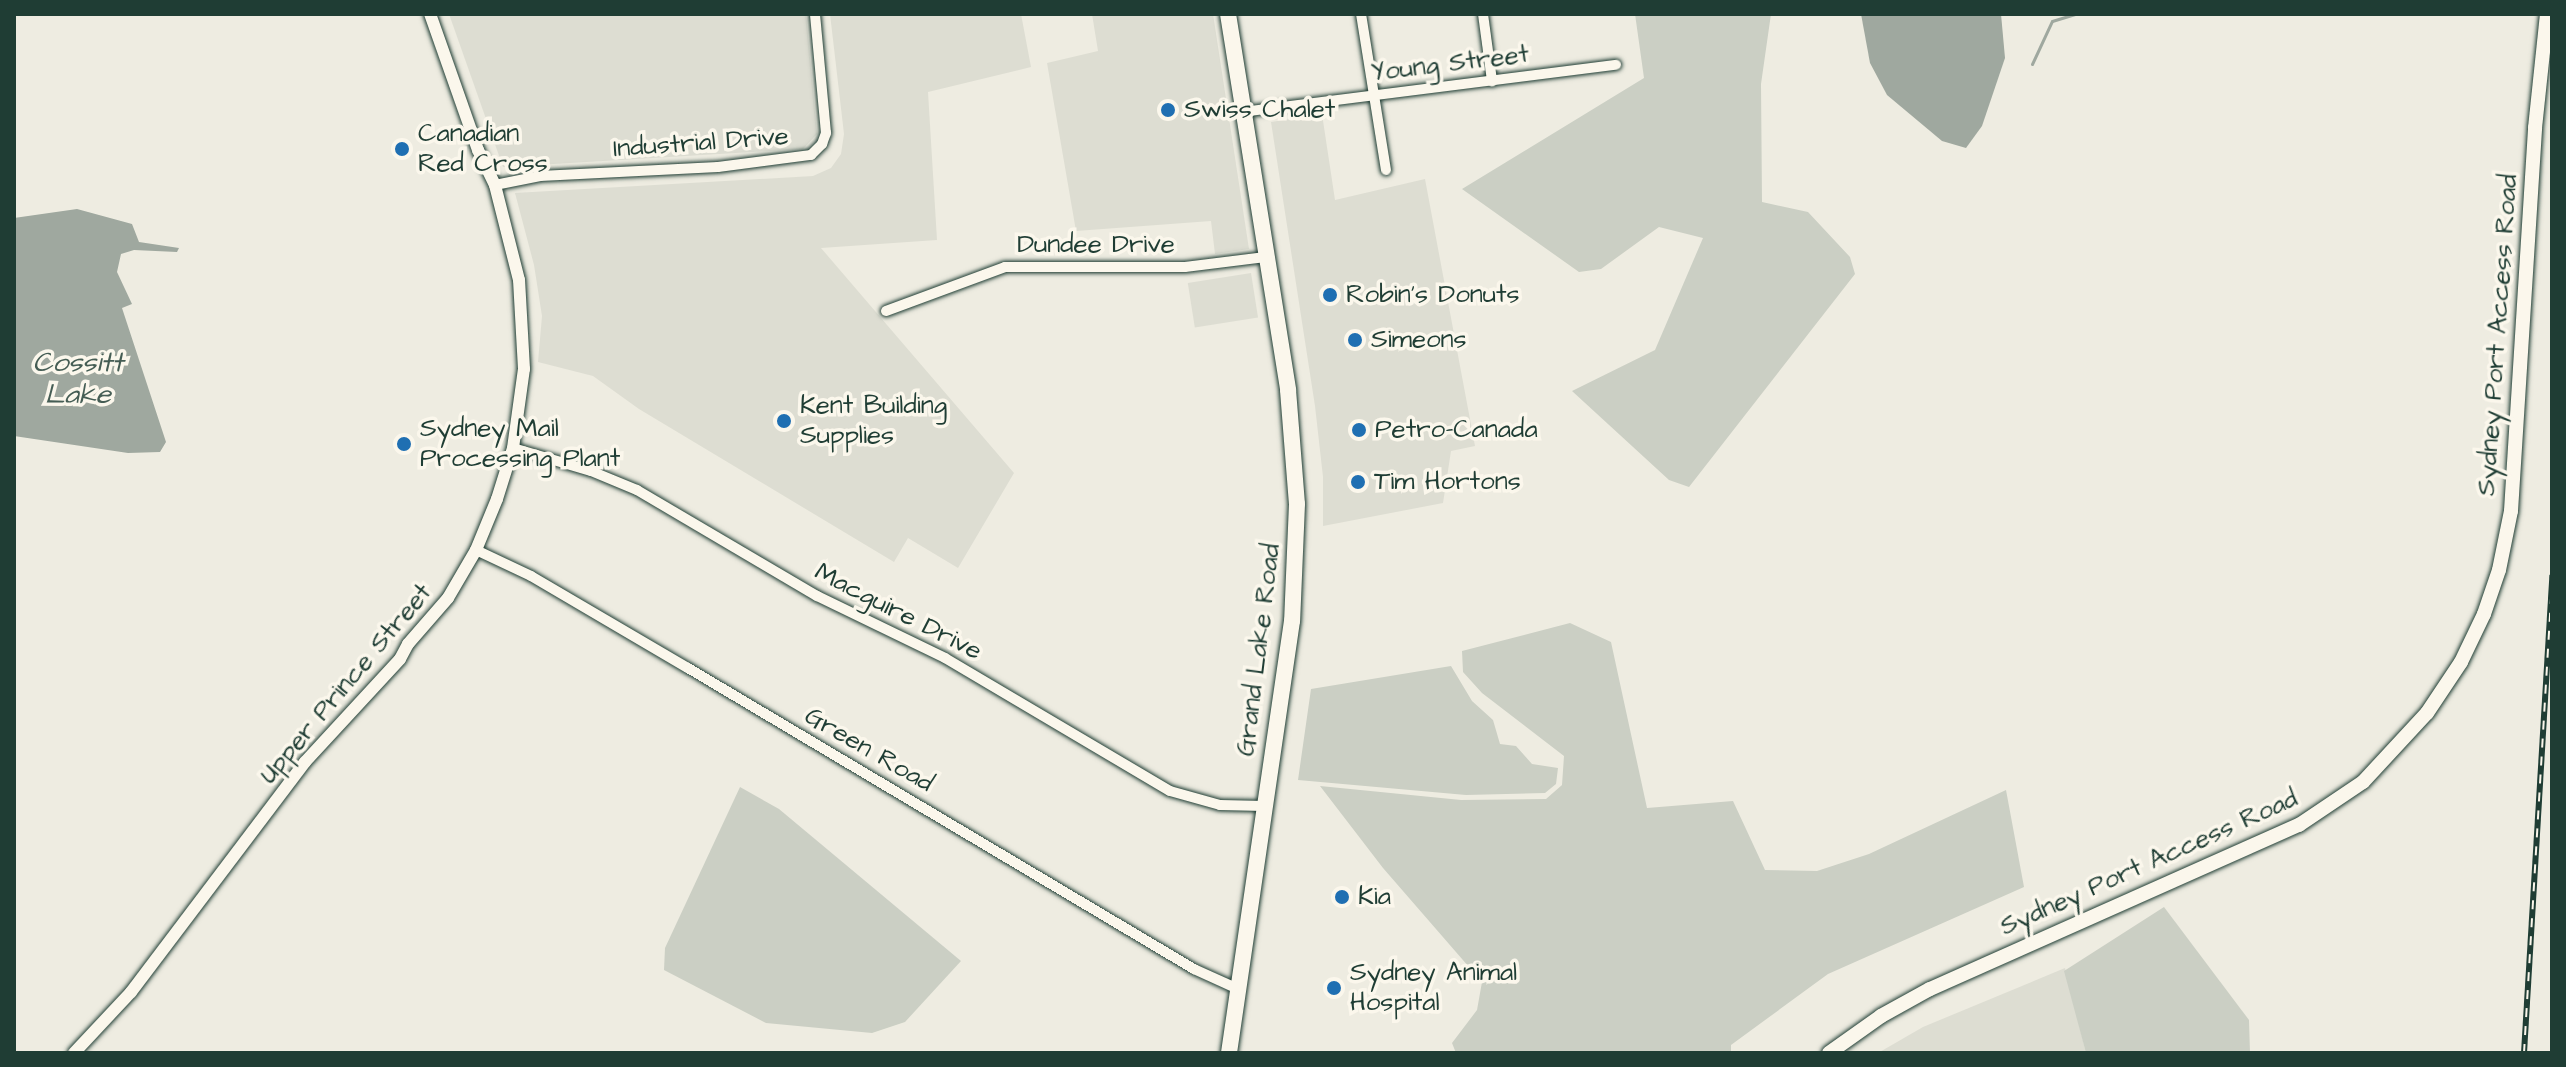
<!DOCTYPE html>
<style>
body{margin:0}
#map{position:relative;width:2566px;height:1067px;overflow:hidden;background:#eeece1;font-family:"Architects Daughter",sans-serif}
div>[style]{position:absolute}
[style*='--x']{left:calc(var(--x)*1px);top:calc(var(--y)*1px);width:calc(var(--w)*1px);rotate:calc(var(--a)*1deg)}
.built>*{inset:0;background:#ddddd2;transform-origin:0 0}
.green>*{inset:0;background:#cbcfc4}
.water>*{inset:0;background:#9fa89f}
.stream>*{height:3px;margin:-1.5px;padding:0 1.5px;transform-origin:1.5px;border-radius:1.5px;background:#9fa89f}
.roads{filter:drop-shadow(0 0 2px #1f3d34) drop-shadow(0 0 2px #1f3d34)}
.minor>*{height:10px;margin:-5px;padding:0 5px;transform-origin:5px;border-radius:5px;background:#fbf7ec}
.tertiary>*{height:12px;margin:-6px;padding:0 6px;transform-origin:6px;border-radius:6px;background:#fbf7ec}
.secondary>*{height:14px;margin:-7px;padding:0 7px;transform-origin:7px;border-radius:7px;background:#fbf7ec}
.primary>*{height:16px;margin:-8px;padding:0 8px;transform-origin:8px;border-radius:8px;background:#fbf7ec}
.rail>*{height:6px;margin-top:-3px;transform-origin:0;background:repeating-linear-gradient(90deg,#fbf7ec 0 9px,#1f3d34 0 18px);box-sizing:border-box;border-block:2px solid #1f3d34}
.dots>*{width:22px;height:22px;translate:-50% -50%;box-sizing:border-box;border:4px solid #fbf7ec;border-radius:50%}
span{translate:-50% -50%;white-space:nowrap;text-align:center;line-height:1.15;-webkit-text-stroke:7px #fbf7ec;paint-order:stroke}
.street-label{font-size:26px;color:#1f3d34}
.poi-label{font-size:26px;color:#1f3d34}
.left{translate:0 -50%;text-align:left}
.water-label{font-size:28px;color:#455d54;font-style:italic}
.frame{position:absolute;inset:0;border:16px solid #1f3d34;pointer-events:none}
</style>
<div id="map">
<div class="built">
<div style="clip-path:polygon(449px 14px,806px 14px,817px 134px,803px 149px,503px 167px)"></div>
<div style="clip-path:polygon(830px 14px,1021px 14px,1031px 67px,928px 92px,937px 240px,821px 248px,1014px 473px,958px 568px,908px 538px,894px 562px,639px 409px,593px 376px,538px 362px,542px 316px,534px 265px,515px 193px,813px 176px,831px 168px,841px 154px,844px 134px)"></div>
<div style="clip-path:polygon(1092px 14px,1213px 14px,1249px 249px,1215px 254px,1211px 221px,1076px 231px,1047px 63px,1098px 51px)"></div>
<div style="clip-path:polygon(1322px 114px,1335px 200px,1425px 179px,1475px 446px,1451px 451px,1443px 503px,1323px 526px,1323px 477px,1315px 406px,1271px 122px)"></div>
<div style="left:1251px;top:273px;width:45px;height:64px;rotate:81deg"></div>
<div style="clip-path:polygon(2065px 968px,2086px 1053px,1878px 1053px,1923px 1027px)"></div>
</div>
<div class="green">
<div style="clip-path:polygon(1635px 14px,1771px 14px,1761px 84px,1762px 202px,1808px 212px,1850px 257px,1855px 274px,1689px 487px,1669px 480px,1572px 391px,1655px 350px,1703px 238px,1659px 227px,1601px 269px,1579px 272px,1462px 189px,1644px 78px)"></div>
<div style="clip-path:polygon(1570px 623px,1611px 642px,1647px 808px,1733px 801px,1765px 870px,1817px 871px,1869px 854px,2006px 790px,2024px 887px,1828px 974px,1731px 1045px,1731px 1053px,1456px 1053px,1452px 1043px,1477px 1010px,1482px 982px,1383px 868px,1320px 786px,1461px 800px,1546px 799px,1562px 785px,1564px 756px,1482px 693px,1463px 672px,1462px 651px)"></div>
<div style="clip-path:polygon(1451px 666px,1472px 701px,1493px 720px,1500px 744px,1516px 746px,1532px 764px,1558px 768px,1556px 784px,1545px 793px,1466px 795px,1298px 780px,1311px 689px)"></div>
<div style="clip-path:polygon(740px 787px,779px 809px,961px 961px,905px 1022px,872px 1033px,766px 1023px,664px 970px,665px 948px)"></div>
<div style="clip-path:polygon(2164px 907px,2249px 1020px,2250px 1053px,2086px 1053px,2064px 971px)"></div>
</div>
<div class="water">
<div style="clip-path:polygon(1861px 14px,2001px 14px,2005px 58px,1982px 126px,1966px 148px,1942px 141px,1887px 95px,1870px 63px)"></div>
<div style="clip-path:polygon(77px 209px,132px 224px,139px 242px,179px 248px,177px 252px,134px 250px,121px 254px,117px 272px,132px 304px,122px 308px,166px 442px,160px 452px,128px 453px,14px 436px,14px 218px)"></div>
</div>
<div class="stream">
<div style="--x:2032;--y:64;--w:47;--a:-65.1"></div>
<div style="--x:2052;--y:21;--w:24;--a:-17"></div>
</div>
<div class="roads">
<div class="minor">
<div style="--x:1361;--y:14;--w:158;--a:80.9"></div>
<div style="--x:1483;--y:14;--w:68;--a:82.3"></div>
<div style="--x:1242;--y:112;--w:377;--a:-7.2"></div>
<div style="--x:495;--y:185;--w:46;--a:-11.3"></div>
<div style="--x:540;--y:176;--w:178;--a:-2.9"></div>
<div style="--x:718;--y:167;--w:94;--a:-7.4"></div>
<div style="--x:811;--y:155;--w:16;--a:-45"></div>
<div style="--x:822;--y:144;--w:12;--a:-70"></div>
<div style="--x:826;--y:133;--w:120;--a:-95.3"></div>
<div style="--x:886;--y:311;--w:127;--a:-20.3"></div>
<div style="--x:1005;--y:267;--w:180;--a:0"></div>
<div style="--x:1185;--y:267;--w:81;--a:-7.1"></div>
<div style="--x:513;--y:448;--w:81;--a:16.4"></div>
<div style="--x:591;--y:471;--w:50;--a:22.4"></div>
<div style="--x:637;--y:490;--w:209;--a:30.5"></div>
<div style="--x:817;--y:596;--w:142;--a:25.8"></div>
<div style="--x:945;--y:658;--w:261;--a:30.6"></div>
<div style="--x:1170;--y:791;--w:52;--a:15.6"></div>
<div style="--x:1220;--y:805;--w:44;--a:1.3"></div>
<div style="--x:476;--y:550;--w:61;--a:25.3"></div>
<div style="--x:531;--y:576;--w:182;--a:30.4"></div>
<div style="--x:688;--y:668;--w:589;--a:30.75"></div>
<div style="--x:1194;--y:969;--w:48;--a:24.4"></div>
</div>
<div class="tertiary">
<div style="--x:74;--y:1053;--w:83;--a:-46.9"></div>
<div style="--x:131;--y:992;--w:288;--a:-52.9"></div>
<div style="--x:305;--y:762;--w:140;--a:-47.3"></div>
<div style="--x:400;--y:659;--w:17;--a:-62"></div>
<div style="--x:408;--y:644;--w:61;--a:-49"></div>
<div style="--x:448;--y:598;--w:56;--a:-59.7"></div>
<div style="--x:476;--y:550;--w:55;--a:-67.6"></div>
<div style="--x:497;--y:499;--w:53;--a:-72.6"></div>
<div style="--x:513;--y:448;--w:80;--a:-82.1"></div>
<div style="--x:524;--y:369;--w:89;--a:-93.2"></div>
<div style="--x:519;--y:280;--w:98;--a:-104.2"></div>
<div style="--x:495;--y:185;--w:39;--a:-116"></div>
<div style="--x:478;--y:150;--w:144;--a:-109.4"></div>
</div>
<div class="secondary">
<div style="--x:1829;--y:1053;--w:64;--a:-35.4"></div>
<div style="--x:1881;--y:1016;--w:56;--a:-28.9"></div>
<div style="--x:1930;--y:989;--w:404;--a:-24"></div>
<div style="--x:2299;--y:825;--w:77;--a:-33.9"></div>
<div style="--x:2363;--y:782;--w:94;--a:-47.2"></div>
<div style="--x:2427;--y:713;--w:61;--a:-56.3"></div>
<div style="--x:2461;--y:662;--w:53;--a:-64.4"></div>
<div style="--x:2484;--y:614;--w:46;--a:-71.2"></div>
<div style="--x:2499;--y:570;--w:60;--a:-78.5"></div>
<div style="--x:2511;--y:511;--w:384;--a:-86.4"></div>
<div style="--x:2535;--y:128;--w:115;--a:-84"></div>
</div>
<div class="primary">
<div style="--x:1228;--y:14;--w:381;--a:80.9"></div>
<div style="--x:1288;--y:390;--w:114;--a:85.5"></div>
<div style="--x:1297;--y:504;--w:117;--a:92.4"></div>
<div style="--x:1292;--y:621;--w:437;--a:98.3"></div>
</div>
</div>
<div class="rail">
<div style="--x:2524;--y:1053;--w:479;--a:-86.6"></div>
</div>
<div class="dots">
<div style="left:1168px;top:110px;background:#1f6fb2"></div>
<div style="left:402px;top:149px;background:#1f6fb2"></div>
<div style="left:1330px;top:295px;background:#1f6fb2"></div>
<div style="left:1355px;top:340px;background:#1f6fb2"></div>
<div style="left:784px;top:421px;background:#1f6fb2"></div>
<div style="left:1359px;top:430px;background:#1f6fb2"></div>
<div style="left:404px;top:444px;background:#1f6fb2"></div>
<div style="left:1358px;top:482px;background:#1f6fb2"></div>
<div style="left:1342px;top:897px;background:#1f6fb2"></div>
<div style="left:1334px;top:988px;background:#1f6fb2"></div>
</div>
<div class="street-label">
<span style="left:1450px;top:64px;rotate:-7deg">Young Street</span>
<span style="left:701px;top:143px;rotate:-4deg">Industrial Drive</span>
<span style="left:1096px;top:245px">Dundee Drive</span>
<span style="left:2498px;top:335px;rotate:-86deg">Sydney Port Access Road</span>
<span style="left:898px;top:612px;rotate:27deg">Macguire Drive</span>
<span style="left:1259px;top:650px;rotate:-83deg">Grand Lake Road</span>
<span style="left:346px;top:684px;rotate:-50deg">Upper Prince Street</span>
<span style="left:869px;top:750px;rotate:30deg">Green Road</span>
<span style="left:2149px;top:863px;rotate:-24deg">Sydney Port Access Road</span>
</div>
<div class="poi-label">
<span class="left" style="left:1184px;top:110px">Swiss Chalet</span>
<span class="left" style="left:418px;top:149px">Canadian<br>Red Cross</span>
<span class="left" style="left:1346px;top:295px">Robin's Donuts</span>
<span class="left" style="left:1371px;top:340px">Simeons</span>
<span class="left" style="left:800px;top:421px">Kent Building<br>Supplies</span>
<span class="left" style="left:420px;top:444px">Sydney Mail<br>Processing Plant</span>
<span class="left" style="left:1375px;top:430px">Petro-Canada</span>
<span class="left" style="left:1374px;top:482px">Tim Hortons</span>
<span class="left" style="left:1358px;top:897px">Kia</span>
<span class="left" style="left:1350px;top:988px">Sydney Animal<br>Hospital</span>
</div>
<div class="water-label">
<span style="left:78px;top:379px">Cossitt<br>Lake</span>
</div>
<div class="frame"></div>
</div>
